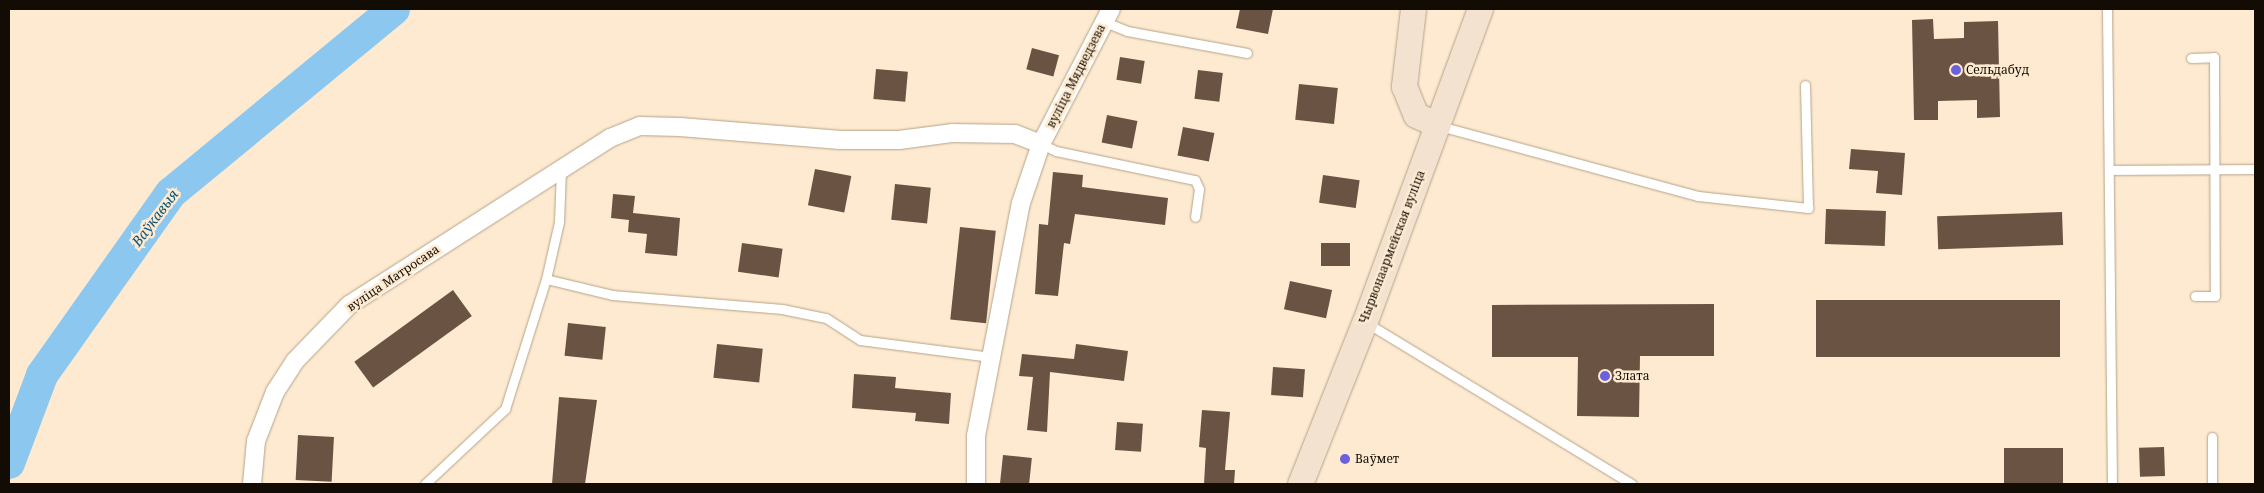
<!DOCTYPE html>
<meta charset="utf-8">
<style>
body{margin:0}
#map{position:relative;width:2264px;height:493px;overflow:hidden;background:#fdead0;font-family:"Noto Serif",serif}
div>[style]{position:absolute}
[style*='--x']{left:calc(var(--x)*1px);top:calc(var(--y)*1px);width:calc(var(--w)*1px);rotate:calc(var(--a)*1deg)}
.river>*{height:32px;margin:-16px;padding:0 16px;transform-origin:16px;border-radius:16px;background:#8cc7ef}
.building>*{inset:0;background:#6a5342;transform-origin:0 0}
.roads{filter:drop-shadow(0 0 1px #b5a38a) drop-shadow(0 0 1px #b5a38a)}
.lane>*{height:9px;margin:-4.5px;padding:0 4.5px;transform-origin:4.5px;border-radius:4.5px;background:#fff}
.street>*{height:18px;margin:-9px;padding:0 9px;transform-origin:9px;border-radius:9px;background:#fff}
.secondary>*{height:25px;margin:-12.5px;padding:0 12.5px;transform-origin:12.5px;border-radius:12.5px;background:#f2e2cf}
.dots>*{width:14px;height:14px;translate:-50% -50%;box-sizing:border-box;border:2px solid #fdead0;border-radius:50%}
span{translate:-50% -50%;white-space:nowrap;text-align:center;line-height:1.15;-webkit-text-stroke:5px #fdead0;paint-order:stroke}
.poi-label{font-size:12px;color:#120c04}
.left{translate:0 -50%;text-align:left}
.street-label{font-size:12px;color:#120c04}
.water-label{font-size:14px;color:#0c557b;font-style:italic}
.frame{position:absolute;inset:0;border:10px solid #120c04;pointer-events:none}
</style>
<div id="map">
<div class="river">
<div style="--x:9;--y:463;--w:94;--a:-69.4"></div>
<div style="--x:42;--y:375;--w:223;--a:-54.7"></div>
<div style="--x:171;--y:193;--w:289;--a:-39.5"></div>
</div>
<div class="building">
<div style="clip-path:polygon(1240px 9px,1273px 9px,1268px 34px,1236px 28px)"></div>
<div style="clip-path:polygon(1933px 19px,1934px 39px,1964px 38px,1964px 22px,1998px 21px,2000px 117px,1977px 118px,1977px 100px,1938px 101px,1938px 120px,1914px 120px,1912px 20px)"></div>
<div style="left:1032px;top:48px;width:28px;height:22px;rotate:15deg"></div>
<div style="left:1120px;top:57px;width:25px;height:23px;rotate:9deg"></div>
<div style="left:876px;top:69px;width:32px;height:30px;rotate:5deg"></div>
<div style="left:1198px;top:70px;width:25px;height:29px;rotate:7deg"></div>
<div style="left:1299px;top:84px;width:39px;height:36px;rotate:6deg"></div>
<div style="left:1107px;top:115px;width:31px;height:28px;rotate:11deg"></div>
<div style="left:1183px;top:127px;width:32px;height:29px;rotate:11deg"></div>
<div style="clip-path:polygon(1851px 149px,1905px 153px,1902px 195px,1876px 193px,1878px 171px,1849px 169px)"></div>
<div style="left:815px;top:169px;width:37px;height:37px;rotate:11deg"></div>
<div style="clip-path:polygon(1053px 172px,1083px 175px,1082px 187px,1168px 198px,1165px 225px,1075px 214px,1070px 244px,1064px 243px,1058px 296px,1035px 294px,1039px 224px,1048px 225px)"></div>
<div style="left:1323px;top:175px;width:37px;height:28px;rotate:8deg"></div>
<div style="left:895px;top:184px;width:36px;height:36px;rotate:6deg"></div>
<div style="clip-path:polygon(613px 194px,635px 196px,633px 213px,680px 218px,677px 256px,645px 253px,647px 234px,628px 232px,629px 220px,611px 218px)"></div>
<div style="left:1826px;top:209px;width:60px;height:35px;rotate:2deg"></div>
<div style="left:2062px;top:212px;width:33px;height:125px;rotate:88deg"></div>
<div style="left:960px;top:227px;width:36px;height:93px;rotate:6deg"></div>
<div style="left:742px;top:243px;width:41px;height:29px;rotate:8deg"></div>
<div style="left:1321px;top:243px;width:29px;height:23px"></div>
<div style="left:1290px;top:281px;width:43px;height:29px;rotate:12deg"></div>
<div style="left:453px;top:290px;width:32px;height:122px;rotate:54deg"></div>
<div style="left:2060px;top:300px;width:57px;height:244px;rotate:90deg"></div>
<div style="clip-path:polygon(1714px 304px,1714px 356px,1640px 356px,1639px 417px,1577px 416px,1578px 357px,1492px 357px,1492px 305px)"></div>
<div style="left:568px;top:323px;width:38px;height:33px;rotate:6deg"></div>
<div style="left:717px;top:344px;width:46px;height:34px;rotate:6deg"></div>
<div style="clip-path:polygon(1076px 344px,1128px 351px,1124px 381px,1050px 372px,1047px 432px,1027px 430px,1033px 377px,1019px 376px,1022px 354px,1074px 359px)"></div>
<div style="left:1273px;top:367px;width:32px;height:28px;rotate:4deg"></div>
<div style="clip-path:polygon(854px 374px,896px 377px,895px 388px,951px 393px,949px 424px,915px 421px,916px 413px,852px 408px)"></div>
<div style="clip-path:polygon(559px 397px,597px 400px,585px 484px,552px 484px)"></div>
<div style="clip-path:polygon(1202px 410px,1230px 412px,1225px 470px,1235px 470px,1234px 484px,1204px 484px,1206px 448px,1199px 447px)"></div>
<div style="left:1117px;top:422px;width:26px;height:28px;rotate:4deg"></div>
<div style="left:298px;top:435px;width:36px;height:45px;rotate:3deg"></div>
<div style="left:2164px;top:447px;width:29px;height:25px;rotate:88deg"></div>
<div style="left:2004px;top:448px;width:59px;height:36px"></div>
<div style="left:1003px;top:455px;width:29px;height:29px;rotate:6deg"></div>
</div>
<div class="roads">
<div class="lane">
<div style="--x:2107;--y:9;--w:475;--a:89.4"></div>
<div style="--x:1105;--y:22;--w:24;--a:22"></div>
<div style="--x:1127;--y:31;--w:122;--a:10.4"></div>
<div style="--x:2191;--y:58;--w:23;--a:-2"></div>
<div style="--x:2214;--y:57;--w:239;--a:89.8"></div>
<div style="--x:2215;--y:296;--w:20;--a:180"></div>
<div style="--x:1440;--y:126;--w:267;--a:15.2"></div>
<div style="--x:1698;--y:196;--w:111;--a:6.2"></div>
<div style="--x:1808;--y:208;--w:123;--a:-91.4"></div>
<div style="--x:1041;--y:144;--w:17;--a:25"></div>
<div style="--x:1056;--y:151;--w:142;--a:11.8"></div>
<div style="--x:1195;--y:180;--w:10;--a:66"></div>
<div style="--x:1199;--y:189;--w:28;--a:98"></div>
<div style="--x:561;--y:170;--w:52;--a:92.2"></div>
<div style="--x:559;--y:222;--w:58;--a:102.8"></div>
<div style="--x:546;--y:279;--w:68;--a:13.6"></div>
<div style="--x:612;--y:295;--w:171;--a:4.7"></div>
<div style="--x:782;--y:309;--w:45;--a:11.6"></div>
<div style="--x:826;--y:318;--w:40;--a:32.9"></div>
<div style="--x:860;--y:340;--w:132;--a:7.4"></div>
<div style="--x:2110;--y:170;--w:145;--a:-0.4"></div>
<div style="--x:1367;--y:323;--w:310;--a:31.3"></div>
<div style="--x:2212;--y:437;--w:47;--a:90"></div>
<div style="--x:425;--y:484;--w:110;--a:-43.2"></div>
<div style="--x:505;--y:409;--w:136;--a:-72.5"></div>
</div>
<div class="street">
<div style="--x:252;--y:484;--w:43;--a:-84.7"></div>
<div style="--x:256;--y:441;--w:53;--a:-68.8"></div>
<div style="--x:275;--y:392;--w:37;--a:-57"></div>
<div style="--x:295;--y:361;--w:78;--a:-46"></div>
<div style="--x:349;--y:305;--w:310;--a:-32.6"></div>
<div style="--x:610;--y:138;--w:32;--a:-22"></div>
<div style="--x:640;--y:126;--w:40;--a:1.4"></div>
<div style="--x:680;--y:127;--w:161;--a:4.6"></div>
<div style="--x:840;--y:140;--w:59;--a:0"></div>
<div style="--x:899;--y:140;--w:53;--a:-7.5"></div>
<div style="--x:952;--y:133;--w:63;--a:0.9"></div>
<div style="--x:1015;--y:134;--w:28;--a:21"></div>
<div style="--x:976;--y:484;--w:48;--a:-90"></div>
<div style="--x:976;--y:436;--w:237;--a:-79.1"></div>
<div style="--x:1021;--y:203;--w:62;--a:-71.3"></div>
<div style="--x:1041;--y:144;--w:152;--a:-62.6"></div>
</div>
<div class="secondary">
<div style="--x:1413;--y:9;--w:78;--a:96.7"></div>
<div style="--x:1404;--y:86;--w:31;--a:68"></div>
<div style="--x:1416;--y:115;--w:24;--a:24"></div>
<div style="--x:1300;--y:484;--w:175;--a:-68.3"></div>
<div style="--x:1365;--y:321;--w:333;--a:-69.8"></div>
</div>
</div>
<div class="dots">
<div style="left:1956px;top:70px;background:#6a61db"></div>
<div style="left:1605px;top:376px;background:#6a61db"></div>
<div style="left:1345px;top:459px;background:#6a61db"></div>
</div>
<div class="poi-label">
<span class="left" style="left:1966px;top:70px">Сельдабуд</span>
<span class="left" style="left:1615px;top:376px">Злата</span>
<span class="left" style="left:1355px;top:459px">Ваўмет</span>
</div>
<div class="street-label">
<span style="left:1076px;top:76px;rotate:-63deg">вуліца Мядведзева</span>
<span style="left:1392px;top:247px;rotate:-69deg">Чырвонаармейская вуліца</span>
<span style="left:393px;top:278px;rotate:-34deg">вуліца Матросава</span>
</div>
<div class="water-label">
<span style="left:155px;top:218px;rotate:-53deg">Ваўкавыя</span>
</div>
<div class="frame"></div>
</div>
